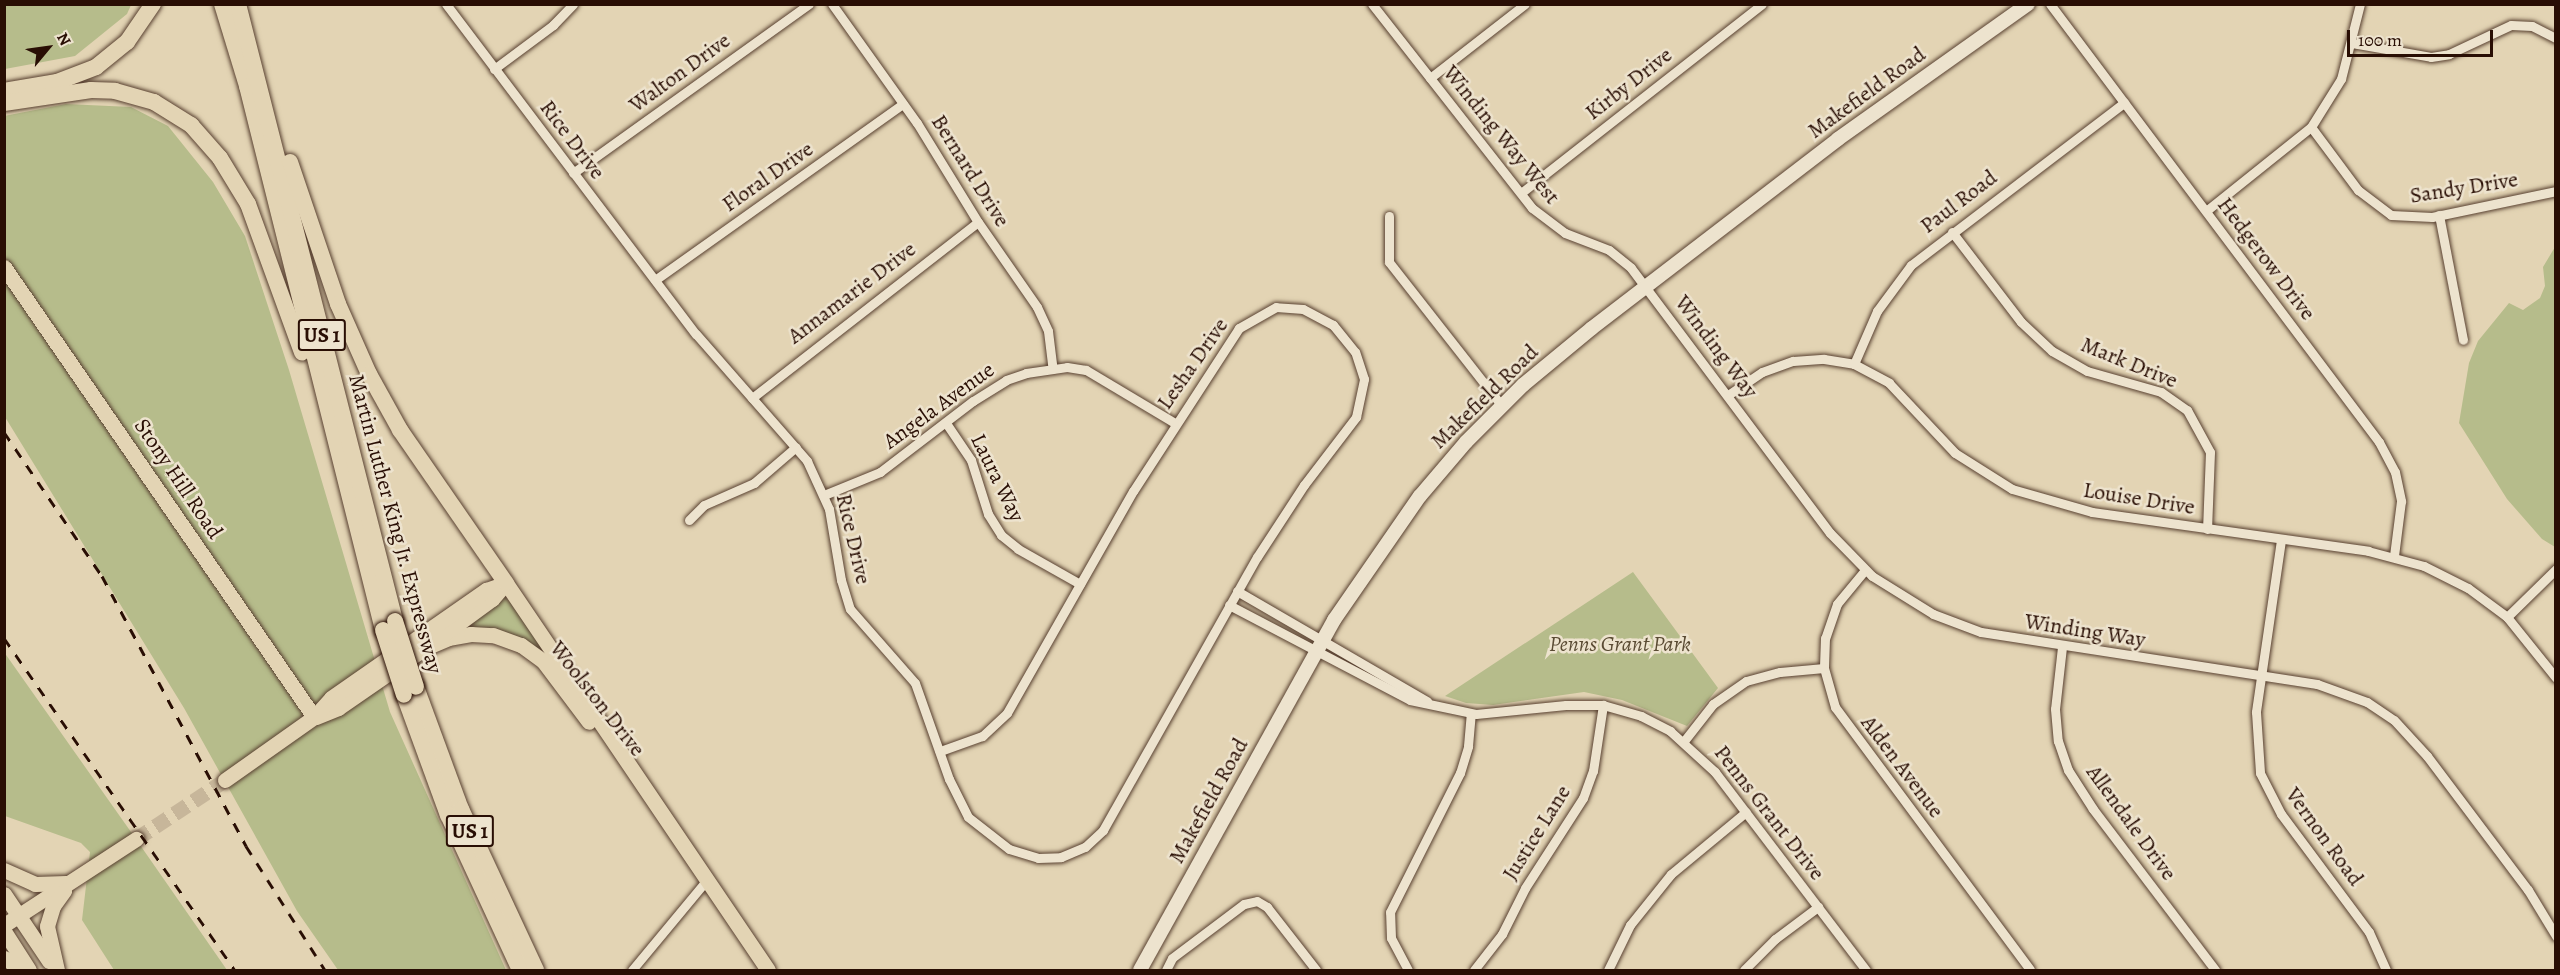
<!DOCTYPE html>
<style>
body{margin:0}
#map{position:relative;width:2560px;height:975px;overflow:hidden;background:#e3d4b4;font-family:Alegreya,serif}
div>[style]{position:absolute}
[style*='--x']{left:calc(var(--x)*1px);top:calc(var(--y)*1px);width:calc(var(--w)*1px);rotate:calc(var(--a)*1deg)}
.green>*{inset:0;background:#b6bc8b}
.primary-tunnel>*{height:15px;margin-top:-7.5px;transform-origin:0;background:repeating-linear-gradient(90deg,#c7b69a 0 15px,transparent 0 23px)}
.roads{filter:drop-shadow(0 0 2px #584030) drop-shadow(0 0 2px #584030)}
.street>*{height:9px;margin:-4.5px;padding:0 4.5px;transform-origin:4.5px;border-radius:4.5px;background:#ede3ce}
.secondary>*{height:14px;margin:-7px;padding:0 7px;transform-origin:7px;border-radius:7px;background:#ede3ce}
.primary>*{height:15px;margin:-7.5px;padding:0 7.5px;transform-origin:7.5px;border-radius:7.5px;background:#e3d4b4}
.highway>*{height:16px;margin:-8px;padding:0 8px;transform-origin:8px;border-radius:8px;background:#e3d4b4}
.rail>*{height:3px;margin-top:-1.5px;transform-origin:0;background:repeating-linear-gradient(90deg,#290e04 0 10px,transparent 0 20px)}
.bridges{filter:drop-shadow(0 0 2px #290e04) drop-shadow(0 0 2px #290e04)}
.highway-bridge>*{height:16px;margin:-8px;padding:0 8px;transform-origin:8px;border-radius:8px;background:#e3d4b4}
span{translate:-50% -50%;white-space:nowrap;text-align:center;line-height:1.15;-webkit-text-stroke:5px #ede3ce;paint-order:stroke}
.shield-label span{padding:2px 4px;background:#ede3ce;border:2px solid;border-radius:4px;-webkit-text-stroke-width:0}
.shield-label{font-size:21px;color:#290e04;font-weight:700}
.street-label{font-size:22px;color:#290e04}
.park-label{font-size:22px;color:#5a4b33;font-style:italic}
.frame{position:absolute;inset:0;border:6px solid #290e04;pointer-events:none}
.north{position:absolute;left:18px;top:18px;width:60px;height:60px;-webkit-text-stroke:4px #ede3ce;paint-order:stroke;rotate:61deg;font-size:16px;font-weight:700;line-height:24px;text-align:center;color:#290e04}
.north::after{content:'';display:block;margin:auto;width:21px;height:27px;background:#290e04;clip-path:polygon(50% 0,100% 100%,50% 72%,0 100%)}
.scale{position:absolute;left:2347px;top:30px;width:146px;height:27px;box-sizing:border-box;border:3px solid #290e04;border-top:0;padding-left:8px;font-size:18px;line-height:21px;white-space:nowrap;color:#290e04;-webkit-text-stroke:4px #ede3ce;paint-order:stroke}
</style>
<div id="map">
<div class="green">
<div style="clip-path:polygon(5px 4px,131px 4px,131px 5px,127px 14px,75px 56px,5px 69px)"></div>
<div style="clip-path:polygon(66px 104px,131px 107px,168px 126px,213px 182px,245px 236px,289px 370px,390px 712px,506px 970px,338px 970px,297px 911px,184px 708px,5px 417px,4px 116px)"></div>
<div style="clip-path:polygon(2555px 247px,2555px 547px,2542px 539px,2507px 499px,2459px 423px,2469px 363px,2478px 341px,2509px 303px,2523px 310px,2540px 298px,2545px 286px,2543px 267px)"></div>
<div style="clip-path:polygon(1633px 572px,1718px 688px,1687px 726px,1622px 700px,1584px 692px,1493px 705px,1466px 703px,1445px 696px)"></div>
<div style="clip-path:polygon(504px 596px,511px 603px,547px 654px,467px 630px,465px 624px)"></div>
<div style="clip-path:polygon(4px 652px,131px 832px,227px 970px,114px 970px,82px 920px,90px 852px,81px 843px,5px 816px)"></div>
</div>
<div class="primary-tunnel">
<div style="--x:136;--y:839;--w:107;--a:-33.5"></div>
</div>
<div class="roads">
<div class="street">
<div style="--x:446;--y:4;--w:414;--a:52.9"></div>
<div style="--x:696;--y:334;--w:169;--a:48.8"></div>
<div style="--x:807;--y:461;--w:53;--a:65.4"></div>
<div style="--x:829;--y:509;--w:72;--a:80.4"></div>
<div style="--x:841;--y:580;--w:30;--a:73"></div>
<div style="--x:850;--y:609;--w:98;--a:48.7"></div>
<div style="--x:915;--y:683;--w:102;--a:70.5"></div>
<div style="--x:949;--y:779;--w:42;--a:63.4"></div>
<div style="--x:968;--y:817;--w:52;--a:38"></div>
<div style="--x:1009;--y:849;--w:30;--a:17"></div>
<div style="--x:1038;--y:858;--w:23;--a:-2"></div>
<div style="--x:1061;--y:857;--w:26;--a:-23"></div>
<div style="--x:1085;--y:847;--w:25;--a:-43"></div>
<div style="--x:1103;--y:830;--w:313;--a:-60.6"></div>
<div style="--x:1257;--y:557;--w:86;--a:-56.9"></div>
<div style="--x:1304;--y:485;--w:86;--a:-52.6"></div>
<div style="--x:1356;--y:417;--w:39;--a:-78"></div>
<div style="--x:1364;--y:379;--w:28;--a:-108"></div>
<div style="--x:1355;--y:352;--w:35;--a:-129"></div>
<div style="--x:1333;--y:325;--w:34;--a:-152"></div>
<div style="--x:1303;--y:309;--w:27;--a:-176"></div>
<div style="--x:1276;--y:307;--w:43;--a:150.4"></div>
<div style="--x:1239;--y:328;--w:194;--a:123"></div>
<div style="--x:1133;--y:491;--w:255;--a:119.6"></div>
<div style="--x:1007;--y:713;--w:34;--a:137"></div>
<div style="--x:982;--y:736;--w:45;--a:160.3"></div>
<div style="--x:832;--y:4;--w:146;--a:54.5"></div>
<div style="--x:917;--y:123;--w:116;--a:58.4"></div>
<div style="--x:978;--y:222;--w:103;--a:55.2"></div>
<div style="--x:1037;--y:307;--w:26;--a:65"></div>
<div style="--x:1048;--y:331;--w:38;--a:83"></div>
<div style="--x:1372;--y:4;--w:259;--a:51.9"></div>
<div style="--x:1532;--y:208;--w:41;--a:37.1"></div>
<div style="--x:1565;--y:233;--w:47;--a:21.1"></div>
<div style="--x:1609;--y:250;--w:28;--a:39"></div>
<div style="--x:1631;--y:268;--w:331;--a:53.1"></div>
<div style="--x:1830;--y:533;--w:60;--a:45.7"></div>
<div style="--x:1872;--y:576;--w:72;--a:31.9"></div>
<div style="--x:1933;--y:614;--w:51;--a:20.6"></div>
<div style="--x:1981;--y:632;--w:340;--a:8.8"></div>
<div style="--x:2317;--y:684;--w:53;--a:19.8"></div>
<div style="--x:2367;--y:702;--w:32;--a:34"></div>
<div style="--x:2394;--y:720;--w:49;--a:47.5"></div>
<div style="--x:2427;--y:756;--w:168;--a:53"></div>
<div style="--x:2528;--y:890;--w:54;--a:58.7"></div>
<div style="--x:2050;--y:4;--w:548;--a:53.09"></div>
<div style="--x:2379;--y:442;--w:34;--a:62"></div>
<div style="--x:2395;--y:472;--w:30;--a:78"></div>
<div style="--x:2401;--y:501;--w:55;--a:97.3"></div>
<div style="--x:2352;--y:43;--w:80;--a:10"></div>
<div style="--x:2431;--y:57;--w:18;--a:-9"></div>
<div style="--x:2449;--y:54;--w:68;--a:-25.1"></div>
<div style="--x:2511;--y:25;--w:21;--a:3"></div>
<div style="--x:2532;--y:26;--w:27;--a:27"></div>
<div style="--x:494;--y:69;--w:74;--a:-36.7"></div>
<div style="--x:553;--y:25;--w:29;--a:-46"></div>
<div style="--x:1430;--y:78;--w:120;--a:-37.9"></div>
<div style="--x:2311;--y:127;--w:79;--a:53.3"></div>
<div style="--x:2358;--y:190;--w:41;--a:37.1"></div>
<div style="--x:2391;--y:215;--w:41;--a:2.8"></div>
<div style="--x:2432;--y:217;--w:127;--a:-11.8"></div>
<div style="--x:573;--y:173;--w:290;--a:-35.6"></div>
<div style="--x:1521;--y:193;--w:306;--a:-38.1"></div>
<div style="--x:2206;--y:211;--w:134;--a:-38.7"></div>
<div style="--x:2311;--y:127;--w:57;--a:-58"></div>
<div style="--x:2341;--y:79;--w:77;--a:-75.8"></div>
<div style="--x:2439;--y:215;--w:127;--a:79.1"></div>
<div style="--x:1389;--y:216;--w:46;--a:90"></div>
<div style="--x:1389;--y:262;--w:182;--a:51.9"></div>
<div style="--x:1952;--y:232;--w:113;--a:52.5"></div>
<div style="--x:2021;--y:322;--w:42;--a:43.1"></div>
<div style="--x:2052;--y:351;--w:40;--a:29.7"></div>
<div style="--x:2087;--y:371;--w:77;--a:15.8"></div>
<div style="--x:2161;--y:392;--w:32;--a:35"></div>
<div style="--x:2187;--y:410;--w:48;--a:61.3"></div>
<div style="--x:2210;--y:452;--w:77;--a:92.2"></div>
<div style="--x:655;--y:280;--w:304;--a:-35.4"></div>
<div style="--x:1854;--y:364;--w:58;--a:-66.5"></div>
<div style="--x:1877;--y:311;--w:57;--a:-53.5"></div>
<div style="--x:1911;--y:265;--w:268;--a:-37.3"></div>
<div style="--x:1728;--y:395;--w:41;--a:-34.1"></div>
<div style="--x:1762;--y:372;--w:33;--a:-20"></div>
<div style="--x:1793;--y:361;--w:31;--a:-4"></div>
<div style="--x:1824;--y:359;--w:30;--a:9"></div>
<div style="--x:1854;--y:364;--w:40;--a:28"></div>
<div style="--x:1889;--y:383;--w:96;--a:46.7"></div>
<div style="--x:1955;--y:453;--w:67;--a:32.3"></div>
<div style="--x:2012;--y:489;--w:83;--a:16"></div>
<div style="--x:2092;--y:512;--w:279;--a:8"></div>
<div style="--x:2368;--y:551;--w:58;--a:15"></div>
<div style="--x:2424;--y:566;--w:49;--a:26.6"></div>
<div style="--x:2468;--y:588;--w:49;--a:36.6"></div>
<div style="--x:2507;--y:617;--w:78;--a:51.2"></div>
<div style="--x:752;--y:398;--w:286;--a:-37.9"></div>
<div style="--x:946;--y:423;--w:45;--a:56"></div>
<div style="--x:971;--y:460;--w:57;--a:72.5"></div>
<div style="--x:988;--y:514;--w:25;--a:58"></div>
<div style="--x:1001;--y:535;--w:22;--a:39"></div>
<div style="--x:1018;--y:549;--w:71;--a:29.4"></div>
<div style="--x:824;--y:495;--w:61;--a:-22.3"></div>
<div style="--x:880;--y:472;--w:117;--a:-37.4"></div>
<div style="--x:973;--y:401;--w:39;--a:-32"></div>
<div style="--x:1006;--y:380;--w:21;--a:-19"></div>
<div style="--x:1026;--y:373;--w:41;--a:-8.3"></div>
<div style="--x:1067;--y:367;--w:19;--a:9"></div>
<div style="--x:1086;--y:370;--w:104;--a:30.8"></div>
<div style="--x:689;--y:520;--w:21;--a:-45"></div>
<div style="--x:704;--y:505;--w:55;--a:-23.7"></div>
<div style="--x:754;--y:483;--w:55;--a:-40.6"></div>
<div style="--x:2281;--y:540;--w:174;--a:98.3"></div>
<div style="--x:2256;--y:712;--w:61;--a:86.2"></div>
<div style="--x:2260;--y:773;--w:46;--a:62.9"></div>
<div style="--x:2281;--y:814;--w:147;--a:53.3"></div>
<div style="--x:2369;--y:932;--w:42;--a:65.9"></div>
<div style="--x:1865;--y:570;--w:44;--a:129.5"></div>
<div style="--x:1837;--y:604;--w:36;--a:109"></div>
<div style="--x:1825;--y:638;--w:30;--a:92"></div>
<div style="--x:1824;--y:668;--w:41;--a:74.2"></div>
<div style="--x:1835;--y:707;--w:327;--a:53.4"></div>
<div style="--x:1237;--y:591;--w:220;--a:30.1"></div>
<div style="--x:1229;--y:605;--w:204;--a:27.7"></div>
<div style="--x:1410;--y:700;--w:67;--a:12"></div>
<div style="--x:1476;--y:714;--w:90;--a:-5.7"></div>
<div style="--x:1566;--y:705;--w:37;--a:0"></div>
<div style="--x:1603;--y:705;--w:40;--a:16"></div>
<div style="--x:1641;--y:716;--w:33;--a:27"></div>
<div style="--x:1670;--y:731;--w:61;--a:42.3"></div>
<div style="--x:1715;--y:772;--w:249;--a:52.7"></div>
<div style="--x:2507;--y:617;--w:69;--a:-44.4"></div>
<div style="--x:2062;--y:647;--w:62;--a:96.4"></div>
<div style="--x:2055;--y:709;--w:32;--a:85"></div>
<div style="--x:2058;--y:741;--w:31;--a:71"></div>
<div style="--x:2068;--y:770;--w:46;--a:57.3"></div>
<div style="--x:2093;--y:809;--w:202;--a:52.8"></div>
<div style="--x:1684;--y:741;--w:47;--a:-51.9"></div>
<div style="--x:1713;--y:704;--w:40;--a:-34.9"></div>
<div style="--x:1746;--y:681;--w:35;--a:-15"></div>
<div style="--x:1780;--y:672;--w:44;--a:-5.2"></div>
<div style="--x:632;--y:970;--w:116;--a:-50.3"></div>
<div style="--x:1166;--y:970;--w:13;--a:-63"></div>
<div style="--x:1172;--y:958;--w:90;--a:-36.9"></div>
<div style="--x:1244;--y:904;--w:13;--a:-13"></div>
<div style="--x:1257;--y:901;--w:12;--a:31"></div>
<div style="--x:1267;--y:907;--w:80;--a:52.1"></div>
<div style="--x:1408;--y:970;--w:36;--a:-118"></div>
<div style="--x:1391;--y:938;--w:26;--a:-92"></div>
<div style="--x:1390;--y:912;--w:156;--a:-63.3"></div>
<div style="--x:1460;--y:773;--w:28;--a:-73"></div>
<div style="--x:1468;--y:746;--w:32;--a:-85"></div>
<div style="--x:1474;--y:970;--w:46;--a:-52.1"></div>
<div style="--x:1502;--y:934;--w:51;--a:-63.4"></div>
<div style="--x:1525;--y:888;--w:107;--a:-57.2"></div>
<div style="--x:1583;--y:798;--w:29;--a:-70"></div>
<div style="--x:1593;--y:771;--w:67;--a:-81.4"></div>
<div style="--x:1608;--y:970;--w:50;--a:-63.9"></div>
<div style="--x:1630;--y:925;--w:65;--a:-51.2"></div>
<div style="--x:1671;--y:874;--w:97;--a:-39.6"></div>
<div style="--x:1744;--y:970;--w:44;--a:-45"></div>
<div style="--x:1775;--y:939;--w:54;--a:-36.7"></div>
</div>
<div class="secondary">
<div style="--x:1140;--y:970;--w:400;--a:-61"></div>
<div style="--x:1334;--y:620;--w:151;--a:-55.3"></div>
<div style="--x:1420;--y:496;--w:71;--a:-49.6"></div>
<div style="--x:1466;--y:442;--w:81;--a:-45"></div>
<div style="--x:1523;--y:385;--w:89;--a:-39.6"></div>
<div style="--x:1592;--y:328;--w:310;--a:-37.5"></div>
<div style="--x:1838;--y:139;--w:233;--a:-35.4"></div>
</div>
<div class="primary">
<div style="--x:4;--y:267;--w:546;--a:55.44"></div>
<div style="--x:506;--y:583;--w:467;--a:55.9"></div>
<div style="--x:425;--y:648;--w:25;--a:-23"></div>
<div style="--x:448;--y:638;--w:23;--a:-10"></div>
<div style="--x:471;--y:634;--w:22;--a:3"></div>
<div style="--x:493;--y:635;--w:30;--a:20"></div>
<div style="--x:521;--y:645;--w:27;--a:36"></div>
<div style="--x:543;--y:661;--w:76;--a:53"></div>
<div style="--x:316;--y:717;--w:24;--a:-22"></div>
<div style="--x:338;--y:708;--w:106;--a:-34.6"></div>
<div style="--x:425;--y:648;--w:83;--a:-36.2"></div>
<div style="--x:492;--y:599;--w:18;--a:-49"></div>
<div style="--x:225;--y:780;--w:109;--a:-35.3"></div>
<div style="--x:314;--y:717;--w:25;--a:-48"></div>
<div style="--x:331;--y:698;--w:189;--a:-34.9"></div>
<div style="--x:486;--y:590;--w:21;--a:-19"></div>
<div style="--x:4;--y:870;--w:34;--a:24"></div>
<div style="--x:35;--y:884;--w:31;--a:-2"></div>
<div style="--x:4;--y:894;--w:81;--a:56.1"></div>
<div style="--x:4;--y:925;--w:158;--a:-33.1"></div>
<div style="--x:4;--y:931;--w:46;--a:57.3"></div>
<div style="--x:4;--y:958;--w:23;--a:31"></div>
<div style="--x:57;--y:970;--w:45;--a:-102.8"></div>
<div style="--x:47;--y:926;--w:21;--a:-73"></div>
<div style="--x:53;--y:906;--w:19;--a:-54"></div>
</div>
<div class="highway">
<div style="--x:222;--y:4;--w:86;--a:73"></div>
<div style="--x:247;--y:86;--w:561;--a:75.96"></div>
<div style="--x:238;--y:4;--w:637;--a:75.72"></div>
<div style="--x:4;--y:91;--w:54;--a:-9.6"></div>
<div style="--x:57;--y:82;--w:42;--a:-21"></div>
<div style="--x:96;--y:67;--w:40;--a:-39"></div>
<div style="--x:127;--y:42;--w:46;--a:-55.6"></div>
<div style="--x:4;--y:103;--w:88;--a:-8.5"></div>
<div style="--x:91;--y:90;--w:24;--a:2"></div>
<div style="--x:115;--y:91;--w:41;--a:15.8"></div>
<div style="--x:154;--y:102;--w:44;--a:31.9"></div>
<div style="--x:191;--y:125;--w:44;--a:48.7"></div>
<div style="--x:220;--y:158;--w:54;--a:58.7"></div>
<div style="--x:248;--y:204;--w:158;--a:70"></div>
<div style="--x:290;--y:162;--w:150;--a:71.3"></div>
<div style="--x:338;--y:304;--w:77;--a:66.1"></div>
<div style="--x:369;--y:374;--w:64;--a:61"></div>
<div style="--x:400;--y:430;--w:186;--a:55.3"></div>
<div style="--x:416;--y:687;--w:130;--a:69.8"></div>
<div style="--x:461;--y:809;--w:178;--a:65"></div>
<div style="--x:404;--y:695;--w:128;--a:69.9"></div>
<div style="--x:448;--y:815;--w:171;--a:65.1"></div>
</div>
</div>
<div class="rail">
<div style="--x:4;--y:432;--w:174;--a:55.8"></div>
<div style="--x:102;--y:576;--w:306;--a:61.9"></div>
<div style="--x:246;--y:846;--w:147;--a:57.5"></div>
<div style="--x:4;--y:638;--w:404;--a:55.2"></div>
</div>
<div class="bridges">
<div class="highway-bridge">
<div style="--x:395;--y:621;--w:69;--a:72.3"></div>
<div style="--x:383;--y:630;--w:68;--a:72.1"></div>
</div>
</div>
<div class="shield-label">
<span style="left:322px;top:335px">US 1</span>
<span style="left:470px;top:831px">US 1</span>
</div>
<div class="street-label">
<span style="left:680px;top:73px;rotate:-36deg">Walton Drive</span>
<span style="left:1629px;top:84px;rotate:-38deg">Kirby Drive</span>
<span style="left:1867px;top:93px;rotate:-36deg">Makefield Road</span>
<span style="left:1501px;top:135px;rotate:51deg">Winding Way West</span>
<span style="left:572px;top:140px;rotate:53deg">Rice Drive</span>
<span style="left:970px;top:171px;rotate:58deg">Bernard Drive</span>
<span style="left:768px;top:177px;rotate:-35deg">Floral Drive</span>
<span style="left:2464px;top:188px;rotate:-9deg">Sandy Drive</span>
<span style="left:1959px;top:202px;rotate:-37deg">Paul Road</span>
<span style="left:2266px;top:259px;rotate:53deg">Hedgerow Drive</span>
<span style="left:852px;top:293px;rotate:-37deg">Annamarie Drive</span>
<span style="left:1716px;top:347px;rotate:53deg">Winding Way</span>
<span style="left:2129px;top:363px;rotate:22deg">Mark Drive</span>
<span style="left:1193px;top:364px;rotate:-55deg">Lesha Drive</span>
<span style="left:1485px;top:397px;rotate:-44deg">Makefield Road</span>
<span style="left:939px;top:406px;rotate:-36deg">Angela Avenue</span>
<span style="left:997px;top:478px;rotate:64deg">Laura Way</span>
<span style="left:178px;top:479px;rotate:56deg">Stony Hill Road</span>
<span style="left:2139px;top:499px;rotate:9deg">Louise Drive</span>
<span style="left:395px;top:524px;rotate:75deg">Martin Luther King Jr. Expressway</span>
<span style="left:853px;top:539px;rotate:77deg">Rice Drive</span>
<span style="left:2085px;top:631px;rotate:9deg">Winding Way</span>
<span style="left:597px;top:699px;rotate:52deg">Woolston Drive</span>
<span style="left:1902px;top:767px;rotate:53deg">Alden Avenue</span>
<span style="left:1209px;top:801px;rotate:-61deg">Makefield Road</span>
<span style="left:1769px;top:813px;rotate:52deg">Penns Grant Drive</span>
<span style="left:2131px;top:823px;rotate:54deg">Allendale Drive</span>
<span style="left:1537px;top:833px;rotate:-58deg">Justice Lane</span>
<span style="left:2324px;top:837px;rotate:54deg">Vernon Road</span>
</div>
<div class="park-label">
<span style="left:1620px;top:645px">Penns Grant Park</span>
</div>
<div class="frame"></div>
<div class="north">N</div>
<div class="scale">100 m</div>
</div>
